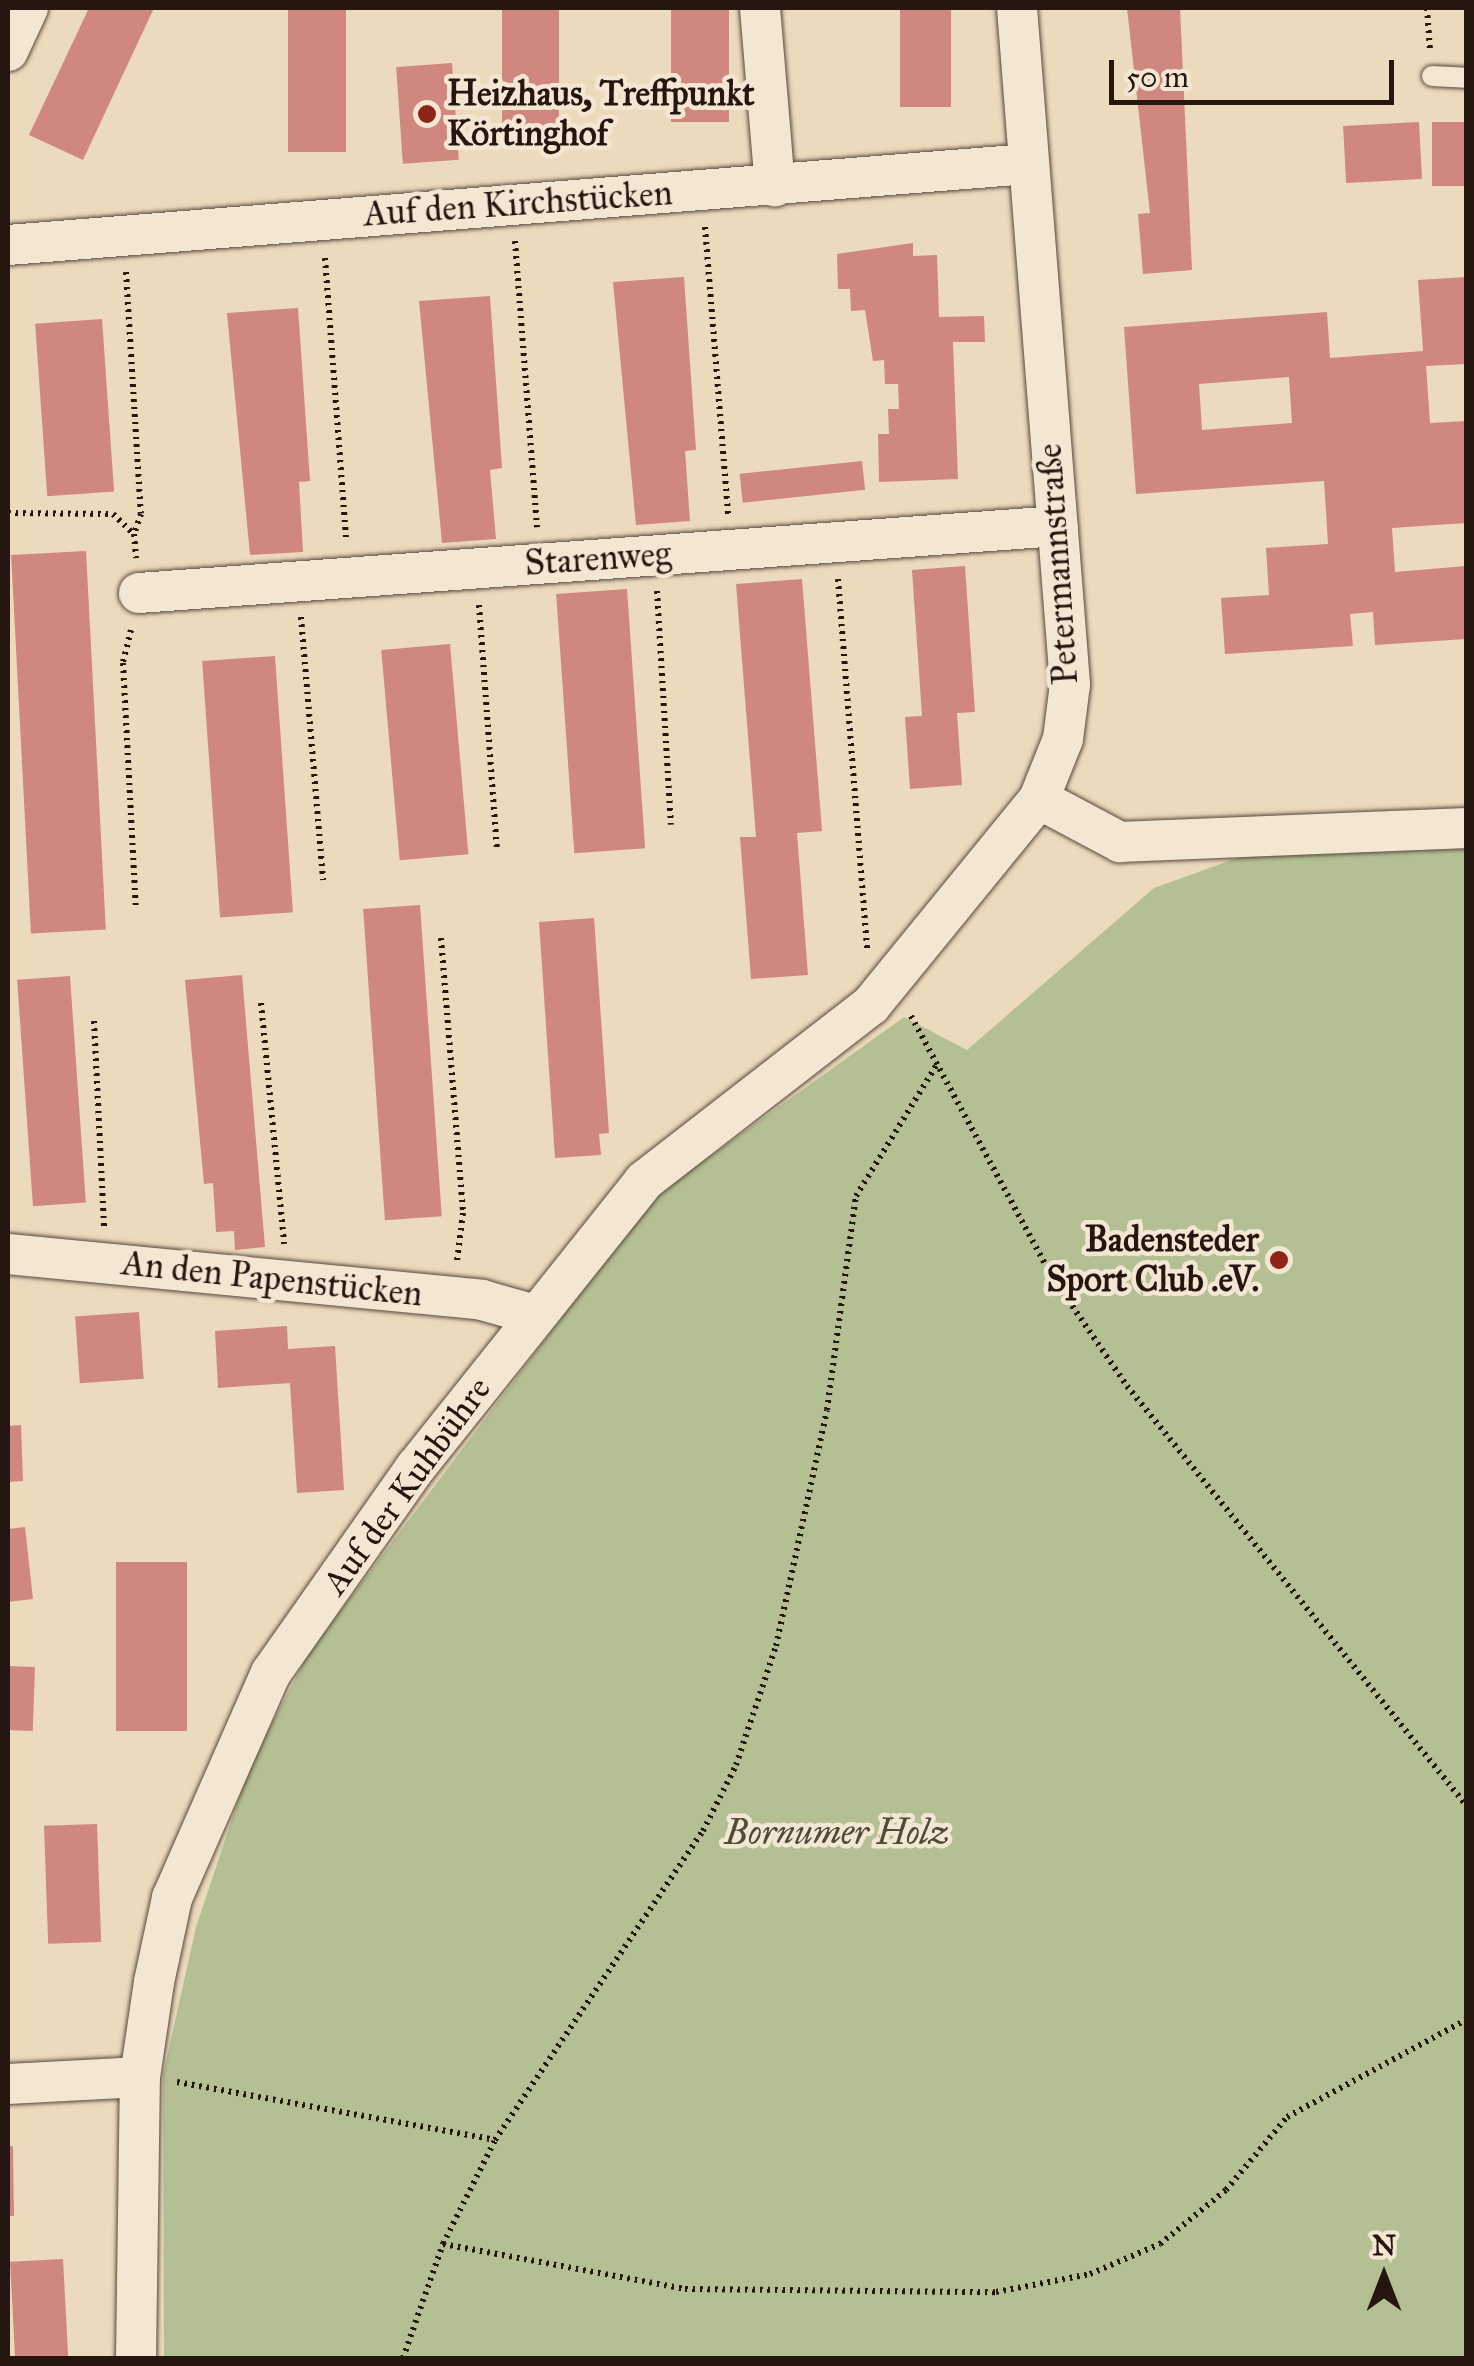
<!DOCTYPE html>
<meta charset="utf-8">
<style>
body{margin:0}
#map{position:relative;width:1474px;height:2366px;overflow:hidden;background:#ecdabd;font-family:"IM FELL Great Primer",serif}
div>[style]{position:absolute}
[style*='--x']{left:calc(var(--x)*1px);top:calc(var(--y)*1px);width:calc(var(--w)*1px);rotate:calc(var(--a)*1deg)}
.green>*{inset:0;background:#b4c094}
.building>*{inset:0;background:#cf877f;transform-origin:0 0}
.path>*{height:6px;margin-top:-3px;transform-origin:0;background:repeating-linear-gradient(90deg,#251710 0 2.5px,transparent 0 7.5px)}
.roads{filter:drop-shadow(0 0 2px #57483b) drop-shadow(0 0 2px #57483b)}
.lane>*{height:20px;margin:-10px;padding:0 10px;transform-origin:10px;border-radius:10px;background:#f3e7d4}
.street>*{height:40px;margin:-20px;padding:0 20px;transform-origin:20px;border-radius:20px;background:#f3e7d4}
.dots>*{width:28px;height:28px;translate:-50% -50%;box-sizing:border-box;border:5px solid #f3e7d4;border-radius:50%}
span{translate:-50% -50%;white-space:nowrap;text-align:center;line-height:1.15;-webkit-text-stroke:9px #f3e7d4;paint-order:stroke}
.poi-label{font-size:35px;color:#251710;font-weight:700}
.left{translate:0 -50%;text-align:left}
.right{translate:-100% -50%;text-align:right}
.street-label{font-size:35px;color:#251710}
.park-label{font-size:35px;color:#504a38;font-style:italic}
.frame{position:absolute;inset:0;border:10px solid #251710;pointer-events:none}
.north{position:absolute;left:1334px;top:2226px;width:100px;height:100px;-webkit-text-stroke:8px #f3e7d4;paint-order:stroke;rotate:0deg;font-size:28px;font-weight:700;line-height:40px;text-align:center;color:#251710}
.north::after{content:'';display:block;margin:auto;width:35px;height:45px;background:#251710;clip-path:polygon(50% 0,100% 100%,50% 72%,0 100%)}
.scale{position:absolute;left:1109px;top:60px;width:285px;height:45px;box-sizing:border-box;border:5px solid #251710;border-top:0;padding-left:12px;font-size:30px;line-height:35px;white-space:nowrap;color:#251710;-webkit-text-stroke:8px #f3e7d4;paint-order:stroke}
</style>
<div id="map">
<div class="green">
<div style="clip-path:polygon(1466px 849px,1466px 2358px,164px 2358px,163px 2075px,196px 1927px,250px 1765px,310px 1651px,652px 1198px,904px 1017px,967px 1050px,1154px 888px,1240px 857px)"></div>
</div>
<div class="building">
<div style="clip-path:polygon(89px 8px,154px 8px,83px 160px,29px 135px)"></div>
<div style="left:288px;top:8px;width:58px;height:144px"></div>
<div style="left:502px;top:8px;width:57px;height:125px"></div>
<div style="left:671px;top:8px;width:58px;height:114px"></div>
<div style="left:900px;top:8px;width:51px;height:99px"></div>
<div style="clip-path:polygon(1127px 8px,1180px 8px,1192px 270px,1143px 274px,1138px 214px,1150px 213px)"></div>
<div style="left:452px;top:63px;width:97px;height:56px;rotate:86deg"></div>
<div style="left:1419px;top:122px;width:57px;height:76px;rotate:87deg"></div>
<div style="left:1466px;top:122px;width:64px;height:34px;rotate:90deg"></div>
<div style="clip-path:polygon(913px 243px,913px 256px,937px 255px,939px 317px,984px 316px,985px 342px,953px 342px,958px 479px,879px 482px,878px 434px,889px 434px,888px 409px,899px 409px,898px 384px,885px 384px,884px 360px,873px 361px,865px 310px,851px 311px,850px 289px,838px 289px,837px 254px)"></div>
<div style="clip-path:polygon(684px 277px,696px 450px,685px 451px,690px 521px,636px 525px,613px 282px)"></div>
<div style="clip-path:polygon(evenodd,1466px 277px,1466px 364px,1426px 366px,1430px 423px,1466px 421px,1466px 523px,1392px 528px,1395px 572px,1466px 566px,1466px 639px,1375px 645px,1373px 612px,1350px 614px,1353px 646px,1225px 654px,1221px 598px,1269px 595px,1266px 548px,1328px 544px,1324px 481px,1136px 494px,1124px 327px,1327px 312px,1330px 358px,1423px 351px,1418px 280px,1466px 277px,1289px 377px,1292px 423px,1202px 430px,1199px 384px,1289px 377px)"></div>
<div style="clip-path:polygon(490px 296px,502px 468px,490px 470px,496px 539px,442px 543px,419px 301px)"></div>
<div style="clip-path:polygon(298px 308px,310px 481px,299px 482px,303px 552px,250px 555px,227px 313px)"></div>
<div style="left:102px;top:319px;width:173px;height:67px;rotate:86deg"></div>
<div style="left:862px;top:461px;width:29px;height:123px;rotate:84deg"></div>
<div style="left:86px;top:551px;width:379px;height:75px;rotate:87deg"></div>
<div style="clip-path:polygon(965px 566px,975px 712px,957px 713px,962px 785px,910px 789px,905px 717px,922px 716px,912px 570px)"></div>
<div style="clip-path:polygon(802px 579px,822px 831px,797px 833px,808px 975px,751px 979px,740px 837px,756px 837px,736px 584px)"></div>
<div style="left:627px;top:589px;width:260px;height:71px;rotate:86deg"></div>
<div style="left:450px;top:644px;width:211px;height:69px;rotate:85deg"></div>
<div style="left:275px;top:656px;width:257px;height:73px;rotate:86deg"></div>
<div style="left:420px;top:905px;width:312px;height:57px;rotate:86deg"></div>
<div style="clip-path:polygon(594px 918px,609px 1133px,599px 1134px,601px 1155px,555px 1158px,539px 922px)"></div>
<div style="clip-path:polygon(242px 975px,265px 1247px,235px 1250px,234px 1231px,216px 1232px,213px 1183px,204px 1184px,185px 980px)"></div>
<div style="left:70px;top:976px;width:227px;height:53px;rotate:86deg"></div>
<div style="left:139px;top:1312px;width:67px;height:64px;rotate:86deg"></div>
<div style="clip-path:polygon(287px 1326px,288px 1349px,335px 1346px,344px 1490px,297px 1493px,290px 1383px,218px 1388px,215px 1331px)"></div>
<div style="clip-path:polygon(21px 1425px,23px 1481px,8px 1482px,8px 1426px)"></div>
<div style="clip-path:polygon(25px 1527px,33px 1599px,8px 1602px,8px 1529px)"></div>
<div style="left:187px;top:1562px;width:169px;height:71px;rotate:90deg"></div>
<div style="left:8px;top:1666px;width:27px;height:64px;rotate:2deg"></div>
<div style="left:97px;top:1824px;width:118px;height:53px;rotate:88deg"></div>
<div style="clip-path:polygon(8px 2146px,13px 2146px,14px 2216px,8px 2216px)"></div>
<div style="left:63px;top:2259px;width:99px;height:53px;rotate:87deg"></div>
</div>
<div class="path">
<div style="--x:1427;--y:8;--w:43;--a:86"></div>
<div style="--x:705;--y:227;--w:288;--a:85.4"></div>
<div style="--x:515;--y:241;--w:287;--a:85.6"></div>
<div style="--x:325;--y:258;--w:283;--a:85.7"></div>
<div style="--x:126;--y:272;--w:242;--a:86.5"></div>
<div style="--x:141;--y:514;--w:21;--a:109"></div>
<div style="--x:8;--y:513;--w:105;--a:0.5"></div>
<div style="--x:113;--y:514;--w:29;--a:44"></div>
<div style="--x:134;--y:534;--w:24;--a:85"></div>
<div style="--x:838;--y:579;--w:372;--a:85.5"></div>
<div style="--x:657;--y:591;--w:234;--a:86.6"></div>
<div style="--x:479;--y:605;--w:244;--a:85.8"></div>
<div style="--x:301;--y:617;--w:264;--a:85.2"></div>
<div style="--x:131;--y:630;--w:34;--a:104"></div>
<div style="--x:123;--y:663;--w:247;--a:87"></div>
<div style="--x:441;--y:938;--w:276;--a:85.4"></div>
<div style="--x:463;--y:1213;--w:48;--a:97.1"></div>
<div style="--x:261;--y:1003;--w:242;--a:84.5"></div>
<div style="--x:911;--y:1016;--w:294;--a:61.6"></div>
<div style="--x:1051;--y:1275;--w:135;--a:55.6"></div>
<div style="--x:1127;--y:1386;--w:539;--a:51.02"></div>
<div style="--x:94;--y:1021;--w:206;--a:87.2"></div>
<div style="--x:177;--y:2082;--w:323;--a:10.3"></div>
<div style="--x:443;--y:2244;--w:246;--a:10.5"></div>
<div style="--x:685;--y:2289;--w:311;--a:0.6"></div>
<div style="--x:996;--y:2292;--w:96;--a:-10.8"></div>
<div style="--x:1090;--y:2274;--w:76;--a:-23.2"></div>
<div style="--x:1160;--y:2244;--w:85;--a:-39.3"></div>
<div style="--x:1226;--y:2190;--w:95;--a:-50.1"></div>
<div style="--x:1287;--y:2117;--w:204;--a:-28.5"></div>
<div style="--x:403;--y:2358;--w:121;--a:-70.7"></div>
<div style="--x:443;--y:2244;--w:116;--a:-63.4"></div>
<div style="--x:495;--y:2140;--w:372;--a:-56.1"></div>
<div style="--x:703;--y:1831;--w:74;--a:-63.4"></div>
<div style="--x:736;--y:1765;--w:126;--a:-71.4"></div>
<div style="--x:776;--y:1646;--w:241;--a:-77.8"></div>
<div style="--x:827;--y:1410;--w:216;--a:-82.3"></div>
<div style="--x:856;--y:1196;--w:153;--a:-58.4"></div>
</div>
<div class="roads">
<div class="lane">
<div style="--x:1432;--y:76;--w:34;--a:3"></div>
</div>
<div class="street">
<div style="--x:760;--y:8;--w:179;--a:85.2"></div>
<div style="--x:8;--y:51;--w:47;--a:-65.1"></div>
<div style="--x:8;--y:245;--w:1023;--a:-4.54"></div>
<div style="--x:139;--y:593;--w:921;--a:-4.17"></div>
<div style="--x:1039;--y:799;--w:92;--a:28"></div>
<div style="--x:1120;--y:842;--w:346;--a:-2.3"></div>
<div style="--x:8;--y:1254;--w:476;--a:5.5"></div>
<div style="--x:482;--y:1300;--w:55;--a:15.8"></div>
<div style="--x:8;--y:2084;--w:132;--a:-3"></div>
<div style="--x:136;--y:2358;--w:281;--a:-89.2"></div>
<div style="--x:140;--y:2077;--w:96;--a:-81.6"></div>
<div style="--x:154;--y:1982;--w:86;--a:-77.9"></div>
<div style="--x:172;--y:1898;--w:246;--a:-66.3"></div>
<div style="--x:271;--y:1673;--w:252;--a:-54.9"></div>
<div style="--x:416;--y:1467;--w:366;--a:-51.4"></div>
<div style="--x:644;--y:1181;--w:287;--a:-37.8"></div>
<div style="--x:871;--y:1005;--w:266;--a:-50.8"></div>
<div style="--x:1039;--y:799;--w:65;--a:-68.2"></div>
<div style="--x:1063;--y:739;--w:55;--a:-82.7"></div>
<div style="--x:1070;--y:684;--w:678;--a:-94.48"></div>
</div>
</div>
<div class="dots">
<div style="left:427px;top:114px;background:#8f2418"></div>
<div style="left:1279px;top:1260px;background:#8f2418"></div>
</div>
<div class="poi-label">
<span class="left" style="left:447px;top:114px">Heizhaus, Treffpunkt<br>Körtinghof</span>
<span class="right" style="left:1259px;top:1260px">Badensteder<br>Sport Club .eV.</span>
</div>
<div class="street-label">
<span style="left:518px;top:204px;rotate:-4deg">Auf den Kirchstücken</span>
<span style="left:598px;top:559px;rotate:-4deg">Starenweg</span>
<span style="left:1058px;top:564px;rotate:-94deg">Petermannstraße</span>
<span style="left:272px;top:1279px;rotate:6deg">An den Papenstücken</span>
<span style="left:407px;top:1486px;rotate:-54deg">Auf der Kuhbühre</span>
</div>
<div class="park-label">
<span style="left:837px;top:1833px">Bornumer Holz</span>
</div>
<div class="frame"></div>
<div class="north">N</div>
<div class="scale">50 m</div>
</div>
